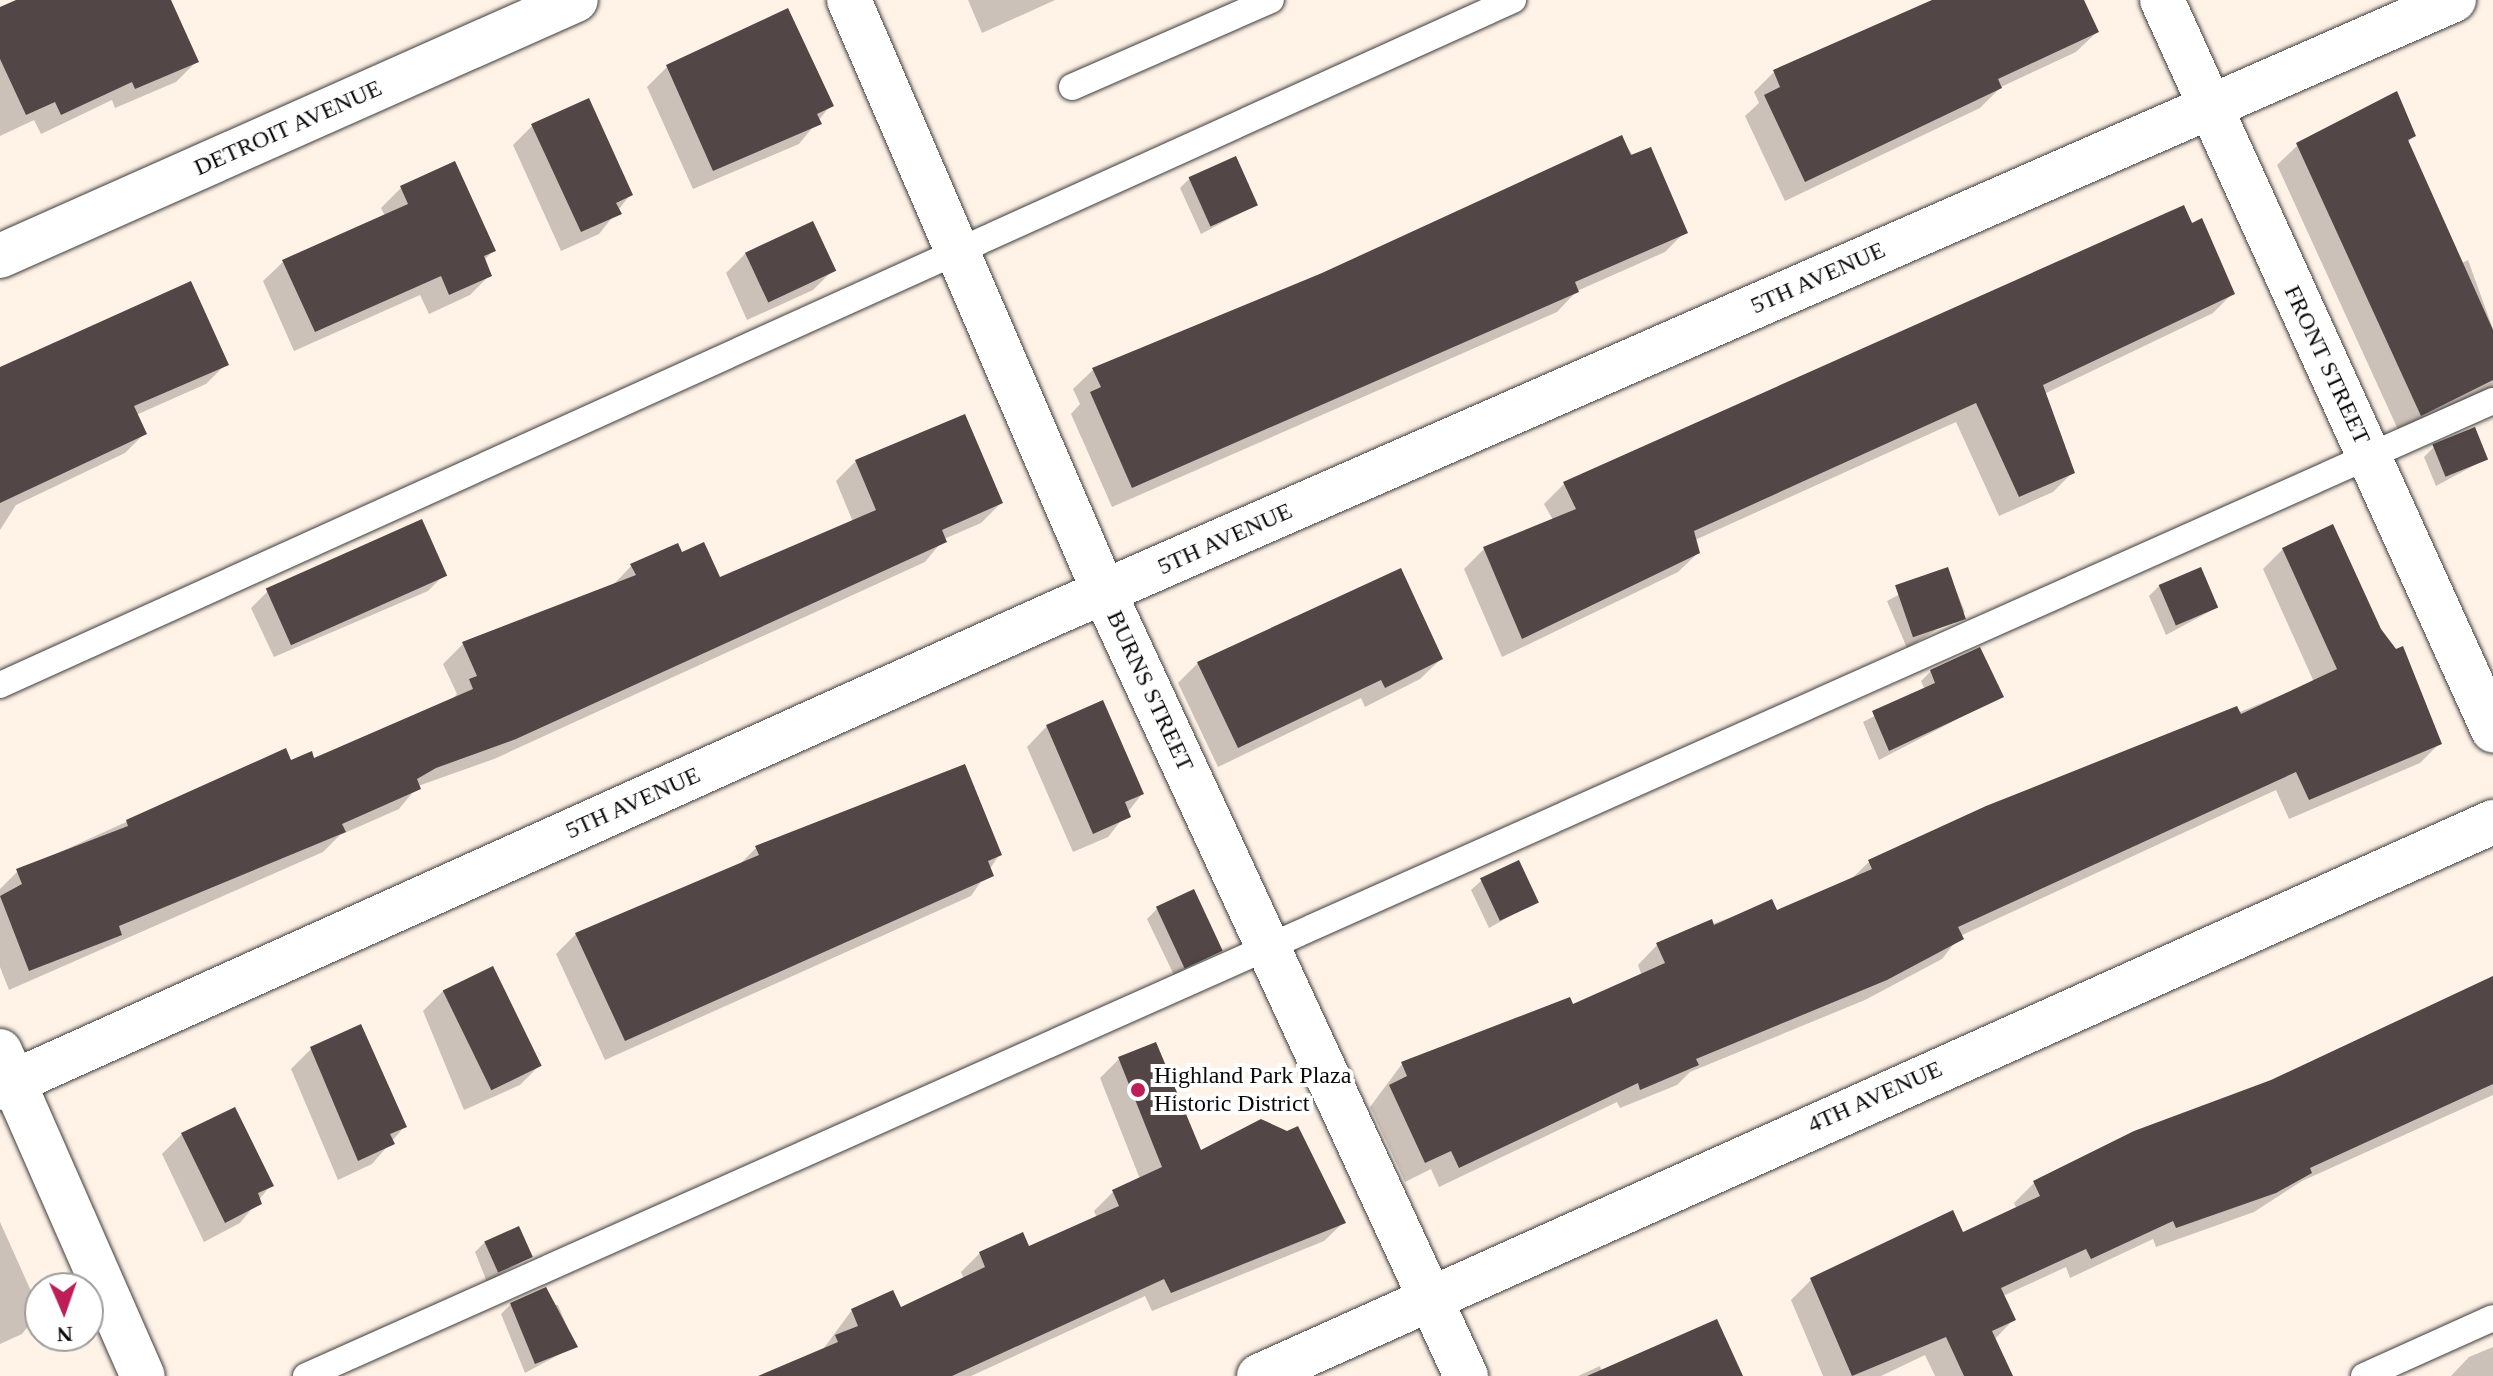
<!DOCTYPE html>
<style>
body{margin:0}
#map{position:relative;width:2493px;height:1376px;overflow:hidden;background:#fff2e6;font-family:Georgia,serif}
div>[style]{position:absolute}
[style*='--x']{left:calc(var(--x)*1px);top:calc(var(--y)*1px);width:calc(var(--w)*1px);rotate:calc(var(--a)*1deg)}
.shadow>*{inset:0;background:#0003}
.building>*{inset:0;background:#524746;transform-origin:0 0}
.roads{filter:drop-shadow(0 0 2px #3d3d3d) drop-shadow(0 0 2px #3d3d3d)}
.lane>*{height:26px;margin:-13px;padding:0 13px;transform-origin:13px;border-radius:13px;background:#fff}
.street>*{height:44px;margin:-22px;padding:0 22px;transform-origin:22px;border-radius:22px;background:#fff}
.dots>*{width:22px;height:22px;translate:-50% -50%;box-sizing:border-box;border:4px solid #fff;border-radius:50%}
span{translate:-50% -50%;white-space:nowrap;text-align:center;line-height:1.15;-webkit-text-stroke:8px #fff;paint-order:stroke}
.street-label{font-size:24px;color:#0a0a0a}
.poi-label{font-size:24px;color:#0a0a0a}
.left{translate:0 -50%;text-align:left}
.north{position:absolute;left:24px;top:1272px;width:80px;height:80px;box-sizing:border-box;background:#fff;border:2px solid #9d9d9d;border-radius:50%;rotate:178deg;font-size:22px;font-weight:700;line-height:32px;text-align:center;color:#0a0a0a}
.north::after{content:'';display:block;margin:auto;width:28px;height:36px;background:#bd1e58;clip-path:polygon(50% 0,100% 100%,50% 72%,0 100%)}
</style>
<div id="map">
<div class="shadow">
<div style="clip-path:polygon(29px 0,169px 0,196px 62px,176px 82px,115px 108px,112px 100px,41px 134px,34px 120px,0 136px,0 12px)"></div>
<div style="clip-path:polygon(968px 0,1055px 0,982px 33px)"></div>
<div style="clip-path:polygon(1935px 0,2082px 0,2097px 32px,2076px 52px,2001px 87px,1980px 108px,1785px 201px,1745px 116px,1759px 103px,1754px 92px,1774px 72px)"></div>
<div style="clip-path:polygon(787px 10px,831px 105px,799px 144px,693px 189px,647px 87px,667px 67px)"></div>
<div style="clip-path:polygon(533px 125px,631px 194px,599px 234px,561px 251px,513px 145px)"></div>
<div style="clip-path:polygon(2414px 136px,2407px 143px,2462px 263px,2468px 260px,2493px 329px,2493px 387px,2400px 434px,2277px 165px,2298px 145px)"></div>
<div style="clip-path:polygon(1621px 138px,1685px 232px,1665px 252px,1577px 291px,1557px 312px,1112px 507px,1071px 414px,1080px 404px,1073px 389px,1094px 369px,1323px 275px)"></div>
<div style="clip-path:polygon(1190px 178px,1256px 205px,1201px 234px,1180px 188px)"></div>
<div style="clip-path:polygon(401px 188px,493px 251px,483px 261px,490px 275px,470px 295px,429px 314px,420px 295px,294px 351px,263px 281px,284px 261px,385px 216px,381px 208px)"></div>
<div style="clip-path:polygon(2183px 207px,2233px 293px,2213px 313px,2044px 394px,2073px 472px,2053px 492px,1999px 516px,1956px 422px,1695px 540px,1698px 553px,1678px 572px,1502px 657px,1464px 569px,1484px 549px,1553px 520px,1544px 504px,1564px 484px)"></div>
<div style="clip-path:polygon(746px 253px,833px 270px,813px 290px,747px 320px,726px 273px)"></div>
<div style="clip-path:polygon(226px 364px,206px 384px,136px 415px,145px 433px,125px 453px,16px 505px,0 530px,0 373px)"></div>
<div style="clip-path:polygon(2434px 447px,2486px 459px,2436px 486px,2424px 457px)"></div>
<div style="clip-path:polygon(856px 461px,1001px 503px,981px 523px,944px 539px,925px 562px,494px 759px,418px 786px,399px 809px,340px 835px,323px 852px,9px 990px,0 967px,0 889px,18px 871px,285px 750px,290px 763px,313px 760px,451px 701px,457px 694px,443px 664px,463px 644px,612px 586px,632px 565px,681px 555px,719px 580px,853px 522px,836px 481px)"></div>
<div style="clip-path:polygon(2283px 549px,2379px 630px,2440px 743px,2420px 763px,2289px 819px,2276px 790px,1960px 936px,1942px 959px,1865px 1000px,1690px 1072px,1677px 1085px,1620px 1108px,1617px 1102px,1439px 1187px,1431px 1169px,1405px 1182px,1370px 1107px,1402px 1064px,1572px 1007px,1642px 976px,1638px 965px,1657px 945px,1771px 902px,1776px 913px,1849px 881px,1869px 862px,2314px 682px,2263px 569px)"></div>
<div style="clip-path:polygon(1947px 569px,1965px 612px,1907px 648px,1887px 601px)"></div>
<div style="clip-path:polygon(444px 575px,428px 591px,274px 657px,251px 608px,267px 592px)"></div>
<div style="clip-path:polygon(2159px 586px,2216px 608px,2166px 635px,2149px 596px)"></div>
<div style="clip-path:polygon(1441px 659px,1420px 679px,1365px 707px,1361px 698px,1218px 767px,1178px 683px,1198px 663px)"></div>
<div style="clip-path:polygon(1931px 671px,2002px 696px,1879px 760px,1863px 722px,1925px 690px,1921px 681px)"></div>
<div style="clip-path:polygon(1047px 726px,1142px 794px,1108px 837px,1073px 852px,1027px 747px)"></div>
<div style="clip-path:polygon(756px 848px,1000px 854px,971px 896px,605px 1060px,556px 954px,576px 934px,738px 866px)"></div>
<div style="clip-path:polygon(1481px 881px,1537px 901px,1489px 928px,1471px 890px)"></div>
<div style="clip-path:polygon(1157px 909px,1220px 949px,1174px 975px,1147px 919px)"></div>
<div style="clip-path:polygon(2493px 976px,2493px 1095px,2302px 1181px,2254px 1212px,2156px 1247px,2153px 1239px,2070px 1278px,2066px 1267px,2003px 1296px,2014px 1319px,1994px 1340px,2000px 1376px,1935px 1376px,1925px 1355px,1881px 1376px,1823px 1376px,1791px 1300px,1811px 1280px,1962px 1234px,2017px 1209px,2014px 1203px,2034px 1183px,2272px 1082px)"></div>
<div style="clip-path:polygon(443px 991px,540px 1065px,520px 1085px,464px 1110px,423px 1011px)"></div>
<div style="clip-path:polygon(311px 1049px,405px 1126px,372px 1164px,338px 1180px,291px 1069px)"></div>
<div style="clip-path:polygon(1119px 1059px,1200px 1153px,1343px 1223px,1324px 1241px,1152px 1311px,1145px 1296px,971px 1376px,827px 1376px,818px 1356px,852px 1310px,900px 1310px,964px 1279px,961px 1272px,980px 1253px,1028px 1248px,1097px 1218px,1094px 1211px,1113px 1192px,1140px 1179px,1100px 1078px)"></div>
<div style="clip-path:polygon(182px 1134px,271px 1185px,240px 1223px,204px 1242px,162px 1154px)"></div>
<div style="clip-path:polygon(0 1222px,40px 1311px,22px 1334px,0 1344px)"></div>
<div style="clip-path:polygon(485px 1242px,530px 1257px,487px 1282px,475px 1252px)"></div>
<div style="clip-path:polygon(511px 1304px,558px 1305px,575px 1346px,525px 1373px,501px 1314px)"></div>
<div style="clip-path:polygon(2493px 1347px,2493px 1376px,2451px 1376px,2469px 1357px)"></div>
<div style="clip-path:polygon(1600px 1366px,1602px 1372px,1741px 1376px,1578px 1376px)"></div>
</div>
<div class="building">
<div style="clip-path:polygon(16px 0,171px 0,199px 62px,135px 89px,132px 82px,61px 115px,55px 102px,26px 115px,0 59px,0 7px)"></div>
<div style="clip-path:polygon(1932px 0,2084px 0,2099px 32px,1998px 79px,2002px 88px,1805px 182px,1764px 95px,1780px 87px,1773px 70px)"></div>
<div style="clip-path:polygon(788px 8px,834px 106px,817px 114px,822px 124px,713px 171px,666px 65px)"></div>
<div style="clip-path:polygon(2397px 91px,2416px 136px,2408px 140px,2493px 330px,2493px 380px,2421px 416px,2296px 143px)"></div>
<div style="clip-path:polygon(589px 98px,633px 195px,616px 203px,622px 214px,581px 232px,531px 124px)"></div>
<div style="clip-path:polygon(1622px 135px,1631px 155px,1651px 147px,1688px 233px,1575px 282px,1579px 292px,1132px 488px,1090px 392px,1101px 387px,1092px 368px,1322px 273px)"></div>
<div style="left:1236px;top:156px;width:54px;height:52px;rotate:66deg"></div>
<div style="clip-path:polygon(455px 161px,496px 251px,484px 256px,492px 276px,449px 295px,441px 276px,315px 332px,282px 260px,408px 204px,400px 186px)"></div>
<div style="clip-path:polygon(2184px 205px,2192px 223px,2202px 218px,2235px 294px,2043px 385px,2075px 473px,2019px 497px,1976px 403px,1694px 531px,1700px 553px,1522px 639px,1483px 547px,1576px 509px,1563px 482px)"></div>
<div style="left:813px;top:221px;width:55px;height:75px;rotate:65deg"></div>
<div style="clip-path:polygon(191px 281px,229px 365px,134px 406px,147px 434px,0 503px,0 367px)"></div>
<div style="clip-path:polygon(965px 414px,1003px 503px,942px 530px,947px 542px,516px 739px,436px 768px,417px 779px,421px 789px,342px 824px,346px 832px,119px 926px,122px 935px,29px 971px,0 896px,22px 884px,16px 869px,128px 826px,126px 820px,286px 748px,291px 760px,312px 751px,314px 758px,473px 689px,469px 679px,477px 676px,462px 642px,636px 575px,630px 564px,678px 543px,682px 552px,704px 542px,720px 577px,876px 510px,855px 460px)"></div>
<div style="left:2475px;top:427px;width:35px;height:46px;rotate:68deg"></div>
<div style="left:422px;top:519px;width:62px;height:171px;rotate:66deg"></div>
<div style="clip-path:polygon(2333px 524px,2381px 629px,2396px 649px,2403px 646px,2442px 744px,2309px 800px,2296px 772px,1958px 927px,1964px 939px,1887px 980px,1696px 1059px,1699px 1065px,1640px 1090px,1638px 1083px,1459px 1168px,1451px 1151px,1425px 1163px,1389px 1085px,1407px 1076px,1401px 1062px,1570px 997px,1573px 1004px,1665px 963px,1656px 943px,1712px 919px,1714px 925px,1772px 899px,1777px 910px,1872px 869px,1868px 860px,1986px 806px,2237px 706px,2241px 714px,2337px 669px,2282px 548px)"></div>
<div style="left:1948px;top:567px;width:55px;height:56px;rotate:71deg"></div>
<div style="left:2201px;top:567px;width:44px;height:46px;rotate:67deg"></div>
<div style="clip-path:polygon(1401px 568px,1443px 659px,1385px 688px,1381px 680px,1238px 748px,1197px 662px)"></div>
<div style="clip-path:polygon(1980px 647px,2004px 697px,1889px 751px,1872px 711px,1935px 683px,1930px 670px)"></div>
<div style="clip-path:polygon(1103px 700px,1144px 794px,1125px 802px,1131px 817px,1093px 834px,1046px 725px)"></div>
<div style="clip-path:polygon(965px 764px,1002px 855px,988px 861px,994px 876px,625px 1041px,575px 933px,759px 855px,755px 846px)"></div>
<div style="left:1519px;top:860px;width:47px;height:43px;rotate:65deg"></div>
<div style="left:1194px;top:889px;width:68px;height:42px;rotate:65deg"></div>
<div style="left:493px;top:966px;width:111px;height:56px;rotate:64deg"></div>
<div style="clip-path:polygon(2493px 976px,2493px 1084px,2310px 1168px,2312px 1173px,2276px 1193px,2176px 1228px,2173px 1221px,2091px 1259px,2086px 1249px,2001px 1288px,2016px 1320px,1992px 1331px,2013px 1376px,1964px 1376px,1946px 1337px,1852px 1376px,1810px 1278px,1953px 1210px,1963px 1232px,2040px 1196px,2033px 1181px,2134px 1131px,2271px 1080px)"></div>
<div style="clip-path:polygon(361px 1024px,407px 1127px,390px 1134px,395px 1144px,358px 1161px,310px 1047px)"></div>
<div style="clip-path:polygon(1156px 1042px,1201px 1150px,1261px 1119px,1287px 1131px,1298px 1126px,1346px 1223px,1171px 1293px,1164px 1279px,952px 1376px,758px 1376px,838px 1342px,835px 1335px,858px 1326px,851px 1309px,893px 1290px,901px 1307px,985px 1267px,979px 1252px,1023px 1232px,1029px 1246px,1119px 1206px,1112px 1190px,1162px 1167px,1118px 1057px)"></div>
<div style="clip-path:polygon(235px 1107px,274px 1186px,258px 1193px,262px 1204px,225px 1223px,181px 1133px)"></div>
<div style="left:519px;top:1226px;width:34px;height:38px;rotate:66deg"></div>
<div style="clip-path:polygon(546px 1287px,578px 1347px,535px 1364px,510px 1303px)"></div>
<div style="clip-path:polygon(1717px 1319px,1743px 1376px,1587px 1376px)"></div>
</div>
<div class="roads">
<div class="lane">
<div style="--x:1072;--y:87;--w:217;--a:-23.6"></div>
<div style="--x:0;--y:685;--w:1661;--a:-24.36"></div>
<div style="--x:306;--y:1376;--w:2394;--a:-24.03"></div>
<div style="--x:2364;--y:1376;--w:141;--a:-24.2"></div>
</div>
<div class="street">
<div style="--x:849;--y:0;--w:645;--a:66.7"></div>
<div style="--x:1104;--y:592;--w:864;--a:65.22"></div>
<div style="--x:2162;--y:0;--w:802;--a:65.61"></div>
<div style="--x:0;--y:256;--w:630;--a:-23.96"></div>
<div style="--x:0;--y:1051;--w:355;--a:66.3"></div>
<div style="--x:0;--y:1088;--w:1162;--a:-24.23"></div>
<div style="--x:1060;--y:611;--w:1522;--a:-23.67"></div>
<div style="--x:1259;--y:1376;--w:1353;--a:-24.18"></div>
</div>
</div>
<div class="dots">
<div style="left:1138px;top:1090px;background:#bd1e58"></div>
</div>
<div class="street-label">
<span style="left:288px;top:128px;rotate:-24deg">DETROIT AVENUE</span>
<span style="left:1818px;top:278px;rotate:-24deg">5TH AVENUE</span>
<span style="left:2327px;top:365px;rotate:65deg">FRONT STREET</span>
<span style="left:1225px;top:539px;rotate:-24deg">5TH AVENUE</span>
<span style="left:1150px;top:691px;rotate:65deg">BURNS STREET</span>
<span style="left:633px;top:803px;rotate:-24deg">5TH AVENUE</span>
<span style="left:1875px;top:1097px;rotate:-24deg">4TH AVENUE</span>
</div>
<div class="poi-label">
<span class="left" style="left:1154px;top:1090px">Highland Park Plaza<br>Historic District</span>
</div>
<div class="north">N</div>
</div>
